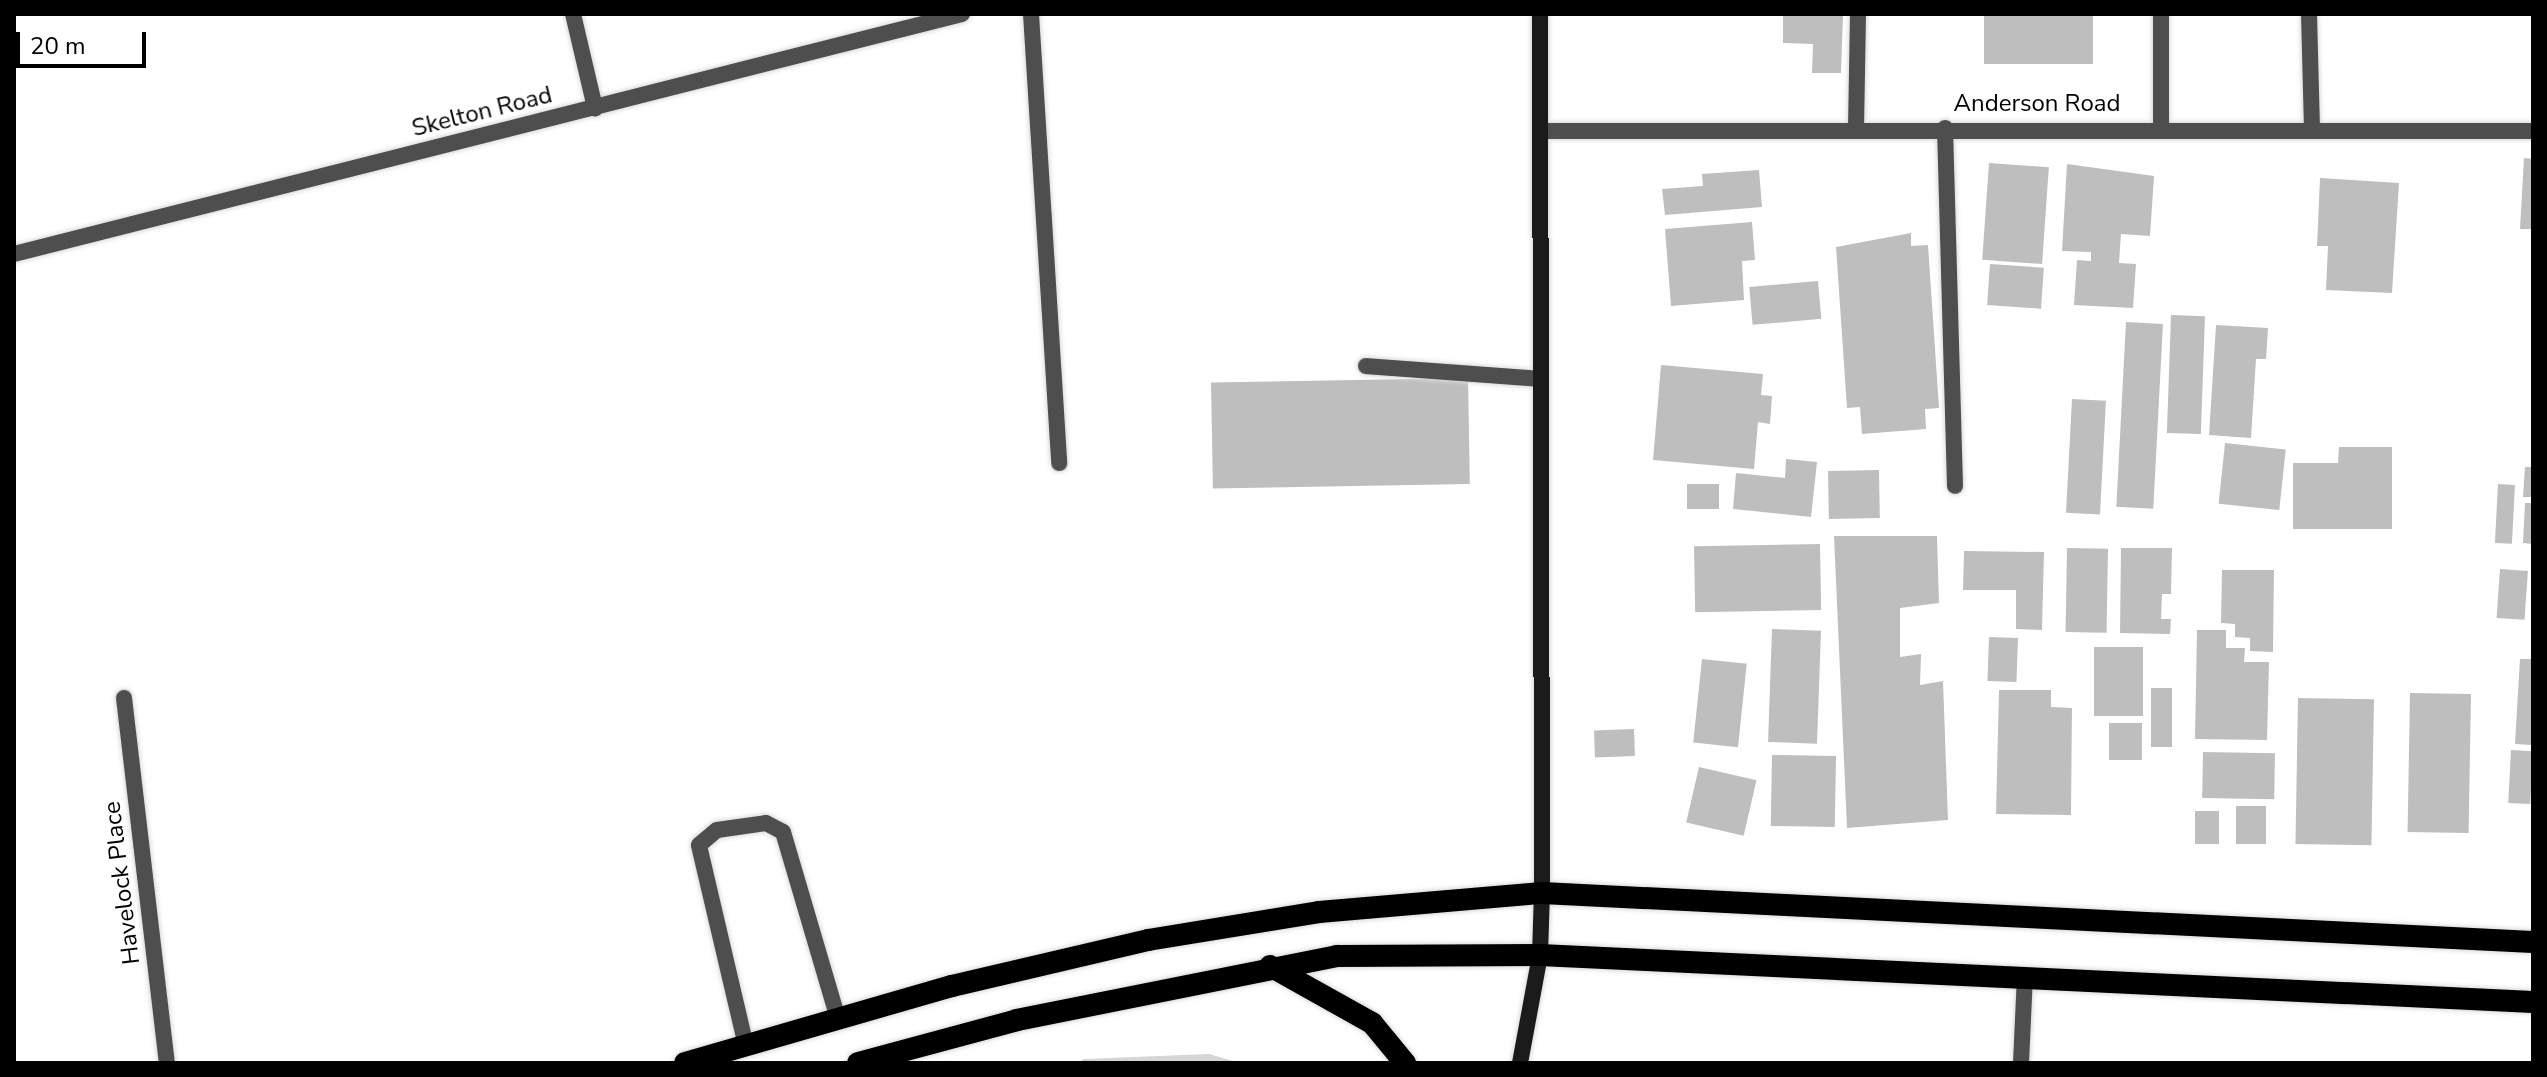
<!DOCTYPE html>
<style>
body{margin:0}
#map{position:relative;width:2547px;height:1077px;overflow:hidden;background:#fff;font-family:"Nunito Sans",sans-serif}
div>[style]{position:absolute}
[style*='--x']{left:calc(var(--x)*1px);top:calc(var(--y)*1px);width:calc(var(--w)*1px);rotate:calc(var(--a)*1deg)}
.green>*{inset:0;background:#d5d5d5}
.building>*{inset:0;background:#bebebe;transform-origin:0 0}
.roads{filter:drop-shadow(0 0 2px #dbdbdb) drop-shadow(0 0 2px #dbdbdb)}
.service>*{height:16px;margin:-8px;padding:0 8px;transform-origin:8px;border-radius:8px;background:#4e4e4e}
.minor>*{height:16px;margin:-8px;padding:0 8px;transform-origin:8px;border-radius:8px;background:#4e4e4e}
.secondary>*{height:16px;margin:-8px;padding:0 8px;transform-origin:8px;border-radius:8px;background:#1b1b1b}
.trunk>*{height:22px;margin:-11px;padding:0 11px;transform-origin:11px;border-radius:11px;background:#000}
span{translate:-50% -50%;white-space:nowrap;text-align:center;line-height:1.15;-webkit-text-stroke:8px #fff;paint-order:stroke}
.street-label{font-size:24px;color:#000}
.frame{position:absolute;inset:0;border:16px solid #000;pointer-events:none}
.scale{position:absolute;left:16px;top:32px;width:130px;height:36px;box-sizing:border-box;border:4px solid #000;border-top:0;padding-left:10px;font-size:24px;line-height:28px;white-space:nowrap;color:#000;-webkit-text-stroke:6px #fff;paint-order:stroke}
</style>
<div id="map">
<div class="green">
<div style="clip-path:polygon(1209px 1054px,1240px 1063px,1077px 1063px,1084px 1059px)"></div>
</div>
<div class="building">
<div style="clip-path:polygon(1783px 14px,1843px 14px,1841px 73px,1812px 73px,1813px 44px,1783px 43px)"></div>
<div style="left:1984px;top:14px;width:109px;height:50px"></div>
<div style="clip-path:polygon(2524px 158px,2533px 159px,2533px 229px,2520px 229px)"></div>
<div style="left:1989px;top:163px;width:60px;height:97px;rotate:4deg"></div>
<div style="clip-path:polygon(2067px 164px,2154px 176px,2150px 236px,2121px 234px,2119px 263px,2136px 264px,2133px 308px,2074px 305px,2077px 260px,2091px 261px,2091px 252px,2062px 251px)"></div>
<div style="clip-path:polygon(1759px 170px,1762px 207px,1665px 215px,1662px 189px,1703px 186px,1702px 174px)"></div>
<div style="clip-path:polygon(2320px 178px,2399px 183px,2392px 293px,2326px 290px,2328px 246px,2317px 246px)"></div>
<div style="clip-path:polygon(1752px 222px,1755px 260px,1742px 261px,1744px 300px,1671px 306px,1665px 229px)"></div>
<div style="clip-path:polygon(1911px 233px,1911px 246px,1928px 245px,1939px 408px,1925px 409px,1926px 429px,1862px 434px,1860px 407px,1847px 408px,1836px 247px)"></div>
<div style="left:1990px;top:264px;width:54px;height:41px;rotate:4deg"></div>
<div style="left:1818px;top:281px;width:38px;height:69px;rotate:85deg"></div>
<div style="left:2171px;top:315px;width:34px;height:118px;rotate:2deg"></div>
<div style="left:2126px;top:322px;width:37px;height:185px;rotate:3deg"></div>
<div style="clip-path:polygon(2216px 325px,2268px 328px,2266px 359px,2256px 359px,2251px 438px,2209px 435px)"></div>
<div style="clip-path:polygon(1661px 365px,1763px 374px,1761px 395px,1772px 396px,1770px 424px,1758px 422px,1754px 469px,1653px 460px)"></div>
<div style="left:1468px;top:378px;width:106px;height:257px;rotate:89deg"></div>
<div style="left:2072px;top:399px;width:34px;height:114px;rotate:3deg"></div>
<div style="left:2225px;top:443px;width:61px;height:61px;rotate:6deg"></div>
<div style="clip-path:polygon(2339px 447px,2392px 447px,2392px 529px,2293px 529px,2293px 463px,2338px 463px)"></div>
<div style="clip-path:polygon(1786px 459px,1817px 462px,1811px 517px,1733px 509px,1736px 473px,1785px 478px)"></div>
<div style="clip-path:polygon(2525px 467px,2533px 467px,2533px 497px,2523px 497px)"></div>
<div style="left:1879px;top:470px;width:48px;height:51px;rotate:89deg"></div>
<div style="left:1687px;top:484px;width:32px;height:25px"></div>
<div style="left:2498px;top:484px;width:17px;height:59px;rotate:3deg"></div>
<div style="clip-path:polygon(2525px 503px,2533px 503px,2533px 544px,2523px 543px)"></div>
<div style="clip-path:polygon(1834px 536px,1937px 536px,1939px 603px,1900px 608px,1900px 657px,1921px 654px,1920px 685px,1943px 681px,1948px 820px,1847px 828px)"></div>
<div style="left:1820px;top:544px;width:66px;height:126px;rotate:89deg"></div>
<div style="left:2067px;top:548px;width:41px;height:84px;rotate:1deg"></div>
<div style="clip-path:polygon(2121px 548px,2172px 548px,2171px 594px,2162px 594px,2161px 619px,2171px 619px,2170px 634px,2120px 633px)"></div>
<div style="clip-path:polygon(1964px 551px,2044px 552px,2042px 630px,2016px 629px,2016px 590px,1963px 590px)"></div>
<div style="left:2500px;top:569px;width:28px;height:49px;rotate:4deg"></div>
<div style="clip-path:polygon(2222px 570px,2274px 570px,2273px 652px,2250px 651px,2250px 638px,2235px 637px,2235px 624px,2221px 623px)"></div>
<div style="left:1772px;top:629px;width:49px;height:113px;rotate:2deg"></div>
<div style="clip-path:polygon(2197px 630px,2226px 630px,2226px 648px,2245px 648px,2244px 662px,2269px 662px,2267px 740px,2195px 739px)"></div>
<div style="left:1989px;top:637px;width:29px;height:44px;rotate:2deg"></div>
<div style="left:2094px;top:647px;width:49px;height:69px"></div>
<div style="left:1702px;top:659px;width:45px;height:84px;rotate:6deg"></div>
<div style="clip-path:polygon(2520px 659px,2533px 659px,2533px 745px,2515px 744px)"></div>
<div style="left:2151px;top:688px;width:21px;height:59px"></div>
<div style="clip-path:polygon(1999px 690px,2051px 690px,2051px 707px,2072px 708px,2071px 815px,1996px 814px)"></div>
<div style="left:2410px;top:693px;width:61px;height:139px;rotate:1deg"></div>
<div style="left:2298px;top:698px;width:76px;height:146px;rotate:1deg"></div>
<div style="left:2109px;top:723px;width:33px;height:37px"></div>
<div style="left:1634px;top:729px;width:27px;height:40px;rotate:88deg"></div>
<div style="left:2511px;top:750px;width:22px;height:53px;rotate:3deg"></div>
<div style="left:2203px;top:752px;width:72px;height:46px;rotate:1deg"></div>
<div style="left:1772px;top:755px;width:64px;height:71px;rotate:1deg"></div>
<div style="left:1699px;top:767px;width:59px;height:57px;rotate:13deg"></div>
<div style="left:2266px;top:806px;width:38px;height:30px;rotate:90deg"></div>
<div style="left:2195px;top:811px;width:24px;height:33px"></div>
</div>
<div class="roads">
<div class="service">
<div style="--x:573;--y:14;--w:97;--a:76.8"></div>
<div style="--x:1031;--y:14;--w:450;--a:86.4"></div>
<div style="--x:2309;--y:14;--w:112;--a:88.5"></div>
<div style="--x:2161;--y:127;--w:113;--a:-90"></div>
<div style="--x:1945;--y:128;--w:358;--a:88.4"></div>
<div style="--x:1856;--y:129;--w:115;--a:-89"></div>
<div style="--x:1366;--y:366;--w:175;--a:4.2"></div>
<div style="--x:746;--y:1046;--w:206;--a:-103.2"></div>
<div style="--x:699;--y:845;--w:23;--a:-40"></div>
<div style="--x:717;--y:830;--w:49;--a:-8.1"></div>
<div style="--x:766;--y:823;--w:19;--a:28"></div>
<div style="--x:783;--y:832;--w:195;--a:73.6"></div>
</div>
<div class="minor">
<div style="--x:1540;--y:131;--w:993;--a:0"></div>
<div style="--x:14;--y:254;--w:978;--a:-14.21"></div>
<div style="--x:124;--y:698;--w:368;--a:83.3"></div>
<div style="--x:2021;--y:1063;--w:87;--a:-87.4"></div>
</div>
<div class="secondary">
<div style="--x:1520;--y:1063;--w:110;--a:-79.5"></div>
<div style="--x:1540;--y:955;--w:62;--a:-88.2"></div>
<div style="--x:1542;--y:893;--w:879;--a:-90.13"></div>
</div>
<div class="trunk">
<div style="--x:1270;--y:966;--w:117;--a:29.2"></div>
<div style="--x:1372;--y:1023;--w:52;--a:50.5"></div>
<div style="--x:685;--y:1063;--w:278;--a:-16.1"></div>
<div style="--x:952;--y:986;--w:201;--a:-13.2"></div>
<div style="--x:1148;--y:940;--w:173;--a:-9.3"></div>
<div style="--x:1319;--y:912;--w:224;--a:-4.9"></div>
<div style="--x:1542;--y:893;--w:992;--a:2.83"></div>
<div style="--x:858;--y:1063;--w:165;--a:-15.1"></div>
<div style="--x:1017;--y:1020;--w:326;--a:-11.3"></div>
<div style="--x:1337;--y:956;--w:203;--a:-0.3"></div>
<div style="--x:1540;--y:955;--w:994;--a:2.71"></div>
</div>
</div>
<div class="street-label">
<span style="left:2037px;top:104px">Anderson Road</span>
<span style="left:482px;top:112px;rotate:-14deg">Skelton Road</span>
<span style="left:122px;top:883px;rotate:-97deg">Havelock Place</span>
</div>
<div class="frame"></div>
<div class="scale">20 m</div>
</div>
